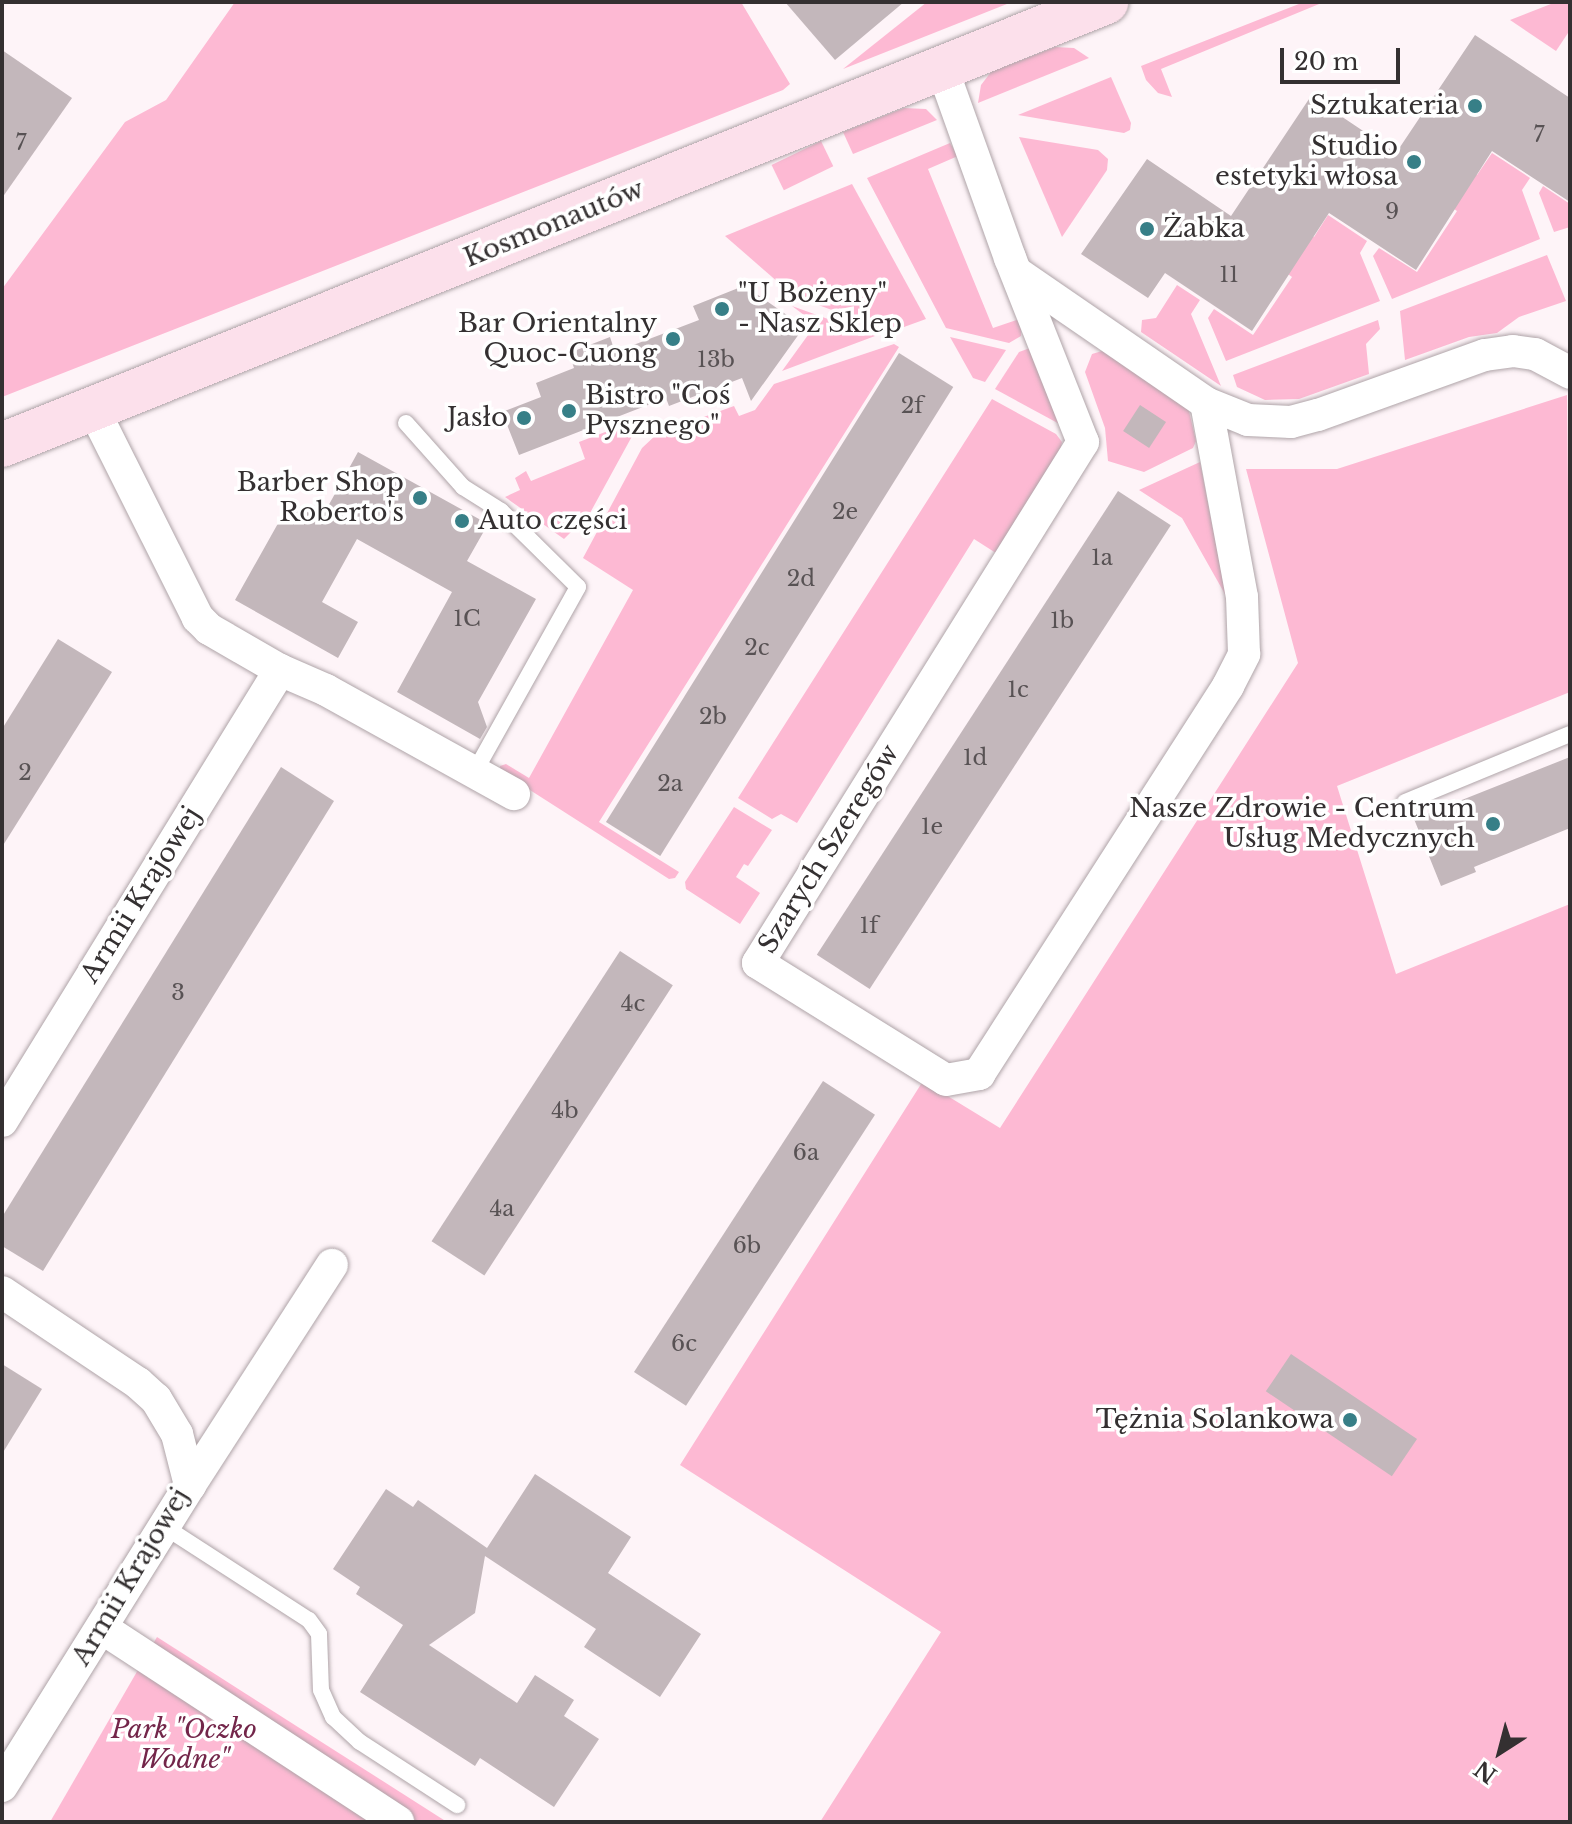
<!DOCTYPE html>
<meta charset="utf-8">
<style>
body{margin:0}
#map{position:relative;width:1572px;height:1824px;overflow:hidden;background:#fef4f8;font-family:"Libre Baskerville",serif}
div>[style]{position:absolute}
[style*='--x']{left:calc(var(--x)*1px);top:calc(var(--y)*1px);width:calc(var(--w)*1px);rotate:calc(var(--a)*1deg)}
.green>*{inset:0;background:#fdb9d3;transform-origin:0 0}
.building>*{inset:0;background:#c3b7bb;transform-origin:0 0}
.roads{filter:drop-shadow(0 0 2px #afa4a8) drop-shadow(0 0 2px #afa4a8)}
.lane>*{height:16px;margin:-8px;padding:0 8px;transform-origin:8px;border-radius:8px;background:#fff}
.street>*{height:32px;margin:-16px;padding:0 16px;transform-origin:16px;border-radius:16px;background:#fff}
.secondary>*{height:44px;margin:-22px;padding:0 22px;transform-origin:22px;border-radius:22px;background:#fce0eb}
.dots>*{width:22px;height:22px;translate:-50% -50%;box-sizing:border-box;border:4px solid #fff;border-radius:50%}
span{translate:-50% -50%;white-space:nowrap;text-align:center;line-height:1.15;-webkit-text-stroke:7px #fff;paint-order:stroke}
.number-label{font-size:22px;color:#585254}
.number-label span{-webkit-text-stroke-width:0}
.poi-label{font-size:26px;color:#343031}
.right{translate:-100% -50%;text-align:right}
.left{translate:0 -50%;text-align:left}
.street-label{font-size:26px;color:#343031}
.park-label{font-size:26px;color:#73264a;font-style:italic}
.frame{position:absolute;inset:0;border:4px solid #343031;pointer-events:none}
.north{position:absolute;left:1460px;top:1712px;width:80px;height:80px;-webkit-text-stroke:6px #fff;paint-order:stroke;rotate:216deg;font-size:22px;font-weight:700;line-height:32px;text-align:center;color:#343031}
.north::after{content:'';display:block;margin:auto;width:28px;height:36px;background:#343031;clip-path:polygon(50% 0,100% 100%,50% 72%,0 100%)}
.scale{position:absolute;left:1280px;top:48px;width:120px;height:36px;box-sizing:border-box;border:4px solid #343031;border-top:0;padding-left:10px;font-size:24px;line-height:28px;white-space:nowrap;color:#343031;-webkit-text-stroke:6px #fff;paint-order:stroke}
</style>
<div id="map">
<div class="green">
<div style="clip-path:polygon(235px 2px,741px 2px,790px 84px,783px 90px,2px 397px,2px 289px,125px 122px,166px 100px)"></div>
<div style="clip-path:polygon(927px 2px,1012px 2px,843px 69px)"></div>
<div style="clip-path:polygon(1304px 2px,1324px 2px,1161px 69px,1172px 97px,1158px 93px,1146px 80px,1141px 66px)"></div>
<div style="clip-path:polygon(1556px 2px,1570px 2px,1570px 30px,1556px 51px,1510px 20px)"></div>
<div style="clip-path:polygon(1055px 47px,1074px 48px,1089px 58px,978px 103px,981px 85px,991px 72px)"></div>
<div style="clip-path:polygon(1111px 77px,1131px 123px,1130px 130px,1124px 133px,1018px 115px)"></div>
<div style="clip-path:polygon(904px 108px,926px 109px,937px 120px,853px 154px,843px 132px)"></div>
<div style="clip-path:polygon(1019px 137px,1098px 150px,1108px 159px,1107px 170px,1062px 237px)"></div>
<div style="left:821px;top:141px;width:28px;height:55px;rotate:64deg"></div>
<div style="clip-path:polygon(950px 143px,958px 156px,928px 169px,993px 328px,1022px 318px,1021px 336px,1009px 343px,946px 328px,867px 178px)"></div>
<div style="clip-path:polygon(1442px 152px,1477px 175px,1492px 153px,1530px 178px,1522px 190px,1540px 239px,1392px 299px,1373px 256px,1379px 248px,1417px 272px,1457px 211px,1419px 186px)"></div>
<div style="clip-path:polygon(852px 184px,926px 319px,893px 331px,886px 330px,794px 296px,725px 236px)"></div>
<div style="clip-path:polygon(1543px 186px,1570px 204px,1570px 227px,1554px 232px,1539px 193px)"></div>
<div style="clip-path:polygon(1279px 214px,1314px 237px,1328px 215px,1367px 241px,1360px 253px,1380px 301px,1226px 361px,1208px 318px,1214px 309px,1253px 335px,1292px 277px,1255px 250px)"></div>
<div style="clip-path:polygon(1547px 255px,1566px 301px,1519px 317px,1497px 333px,1469px 337px,1405px 360px,1400px 311px)"></div>
<div style="clip-path:polygon(1177px 285px,1200px 300px,1191px 314px,1221px 386px,1141px 332px,1142px 320px,1156px 318px)"></div>
<div style="clip-path:polygon(792px 306px,875px 336px,782px 371px,816px 324px)"></div>
<div style="clip-path:polygon(1378px 320px,1380px 329px,1366px 344px,1369px 374px,1299px 399px,1265px 400px,1237px 387px,1233px 375px)"></div>
<div style="clip-path:polygon(950px 337px,1006px 350px,985px 382px,973px 378px)"></div>
<div style="clip-path:polygon(894px 344px,899px 347px,599px 822px,679px 872px,675px 878px,669px 879px,500px 771px,500px 766px,506px 764px,529px 778px,633px 590px,583px 558px,642px 448px,657px 434px,734px 406px,739px 416px,755px 410px,774px 384px)"></div>
<div style="clip-path:polygon(1030px 348px,1065px 427px,995px 389px,1019px 352px)"></div>
<div style="clip-path:polygon(1102px 351px,1110px 353px,1188px 407px,1196px 441px,1193px 448px,1144px 472px,1108px 461px,1105px 428px,1085px 372px,1092px 354px)"></div>
<div style="clip-path:polygon(1567px 395px,1570px 692px,1337px 786px,1396px 974px,1570px 904px,1570px 1822px,820px 1822px,941px 1632px,680px 1465px,923px 1081px,1000px 1128px,1298px 663px,1246px 469px,1337px 469px)"></div>
<div style="clip-path:polygon(992px 399px,1056px 434px,1062px 442px,1060px 452px,999px 555px,974px 539px,797px 823px,781px 814px,772px 819px,738px 798px)"></div>
<div style="clip-path:polygon(642px 418px,590px 513px,564px 539px,505px 497px,520px 490px,515px 478px,526px 471px,531px 481px,585px 459px,579px 442px)"></div>
<div style="clip-path:polygon(1200px 462px,1226px 596px,1182px 518px,1139px 490px)"></div>
<div style="clip-path:polygon(734px 807px,772px 830px,748px 866px,744px 864px,736px 877px,760px 893px,740px 924px,686px 889px,685px 882px)"></div>
<div style="clip-path:polygon(157px 1637px,447px 1822px,50px 1822px)"></div>
</div>
<div class="building">
<div style="clip-path:polygon(785px 2px,904px 2px,835px 60px)"></div>
<div style="clip-path:polygon(1475px 35px,1570px 98px,1570px 202px,1492px 151px,1416px 270px,1329px 213px,1252px 331px,1165px 273px,1148px 298px,1081px 254px,1147px 159px,1231px 216px,1311px 96px,1396px 153px)"></div>
<div style="clip-path:polygon(2px 50px,72px 98px,2px 198px)"></div>
<div style="clip-path:polygon(751px 283px,755px 293px,804px 327px,751px 401px,742px 378px,669px 406px,666px 398px,519px 455px,502px 412px,541px 397px,536px 383px,574px 368px,569px 353px,610px 337px,615px 352px,699px 320px,693px 306px)"></div>
<div style="left:899px;top:353px;width:64px;height:553px;rotate:32deg"></div>
<div style="left:1140px;top:405px;width:31px;height:31px;rotate:33deg"></div>
<div style="clip-path:polygon(358px 452px,488px 524px,467px 561px,536px 599px,478px 702px,487px 727px,480px 739px,397px 692px,452px 592px,357px 539px,322px 602px,358px 622px,338px 658px,235px 600px,290px 502px,321px 519px)"></div>
<div style="left:1118px;top:491px;width:63px;height:553px;rotate:33deg"></div>
<div style="clip-path:polygon(58px 639px,112px 672px,2px 847px,2px 729px)"></div>
<div style="clip-path:polygon(1570px 757px,1570px 828px,1474px 867px,1476px 872px,1441px 886px,1414px 819px)"></div>
<div style="clip-path:polygon(281px 767px,334px 801px,43px 1271px,2px 1246px,2px 1217px)"></div>
<div style="left:620px;top:951px;width:63px;height:346px;rotate:33deg"></div>
<div style="left:823px;top:1081px;width:62px;height:347px;rotate:33deg"></div>
<div style="left:1291px;top:1354px;width:152px;height:45px;rotate:34deg"></div>
<div style="clip-path:polygon(2px 1364px,42px 1389px,2px 1454px)"></div>
<div style="clip-path:polygon(535px 1474px,631px 1537px,608px 1573px,701px 1634px,660px 1697px,584px 1647px,596px 1629px,485px 1556px,475px 1613px,429px 1645px,517px 1703px,535px 1675px,574px 1700px,564px 1716px,599px 1739px,554px 1807px,480px 1758px,475px 1766px,360px 1692px,403px 1625px,356px 1594px,360px 1587px,333px 1569px,386px 1489px,413px 1507px,418px 1500px,487px 1548px)"></div>
</div>
<div class="roads">
<div class="lane">
<div style="--x:406;--y:423;--w:86;--a:48.3"></div>
<div style="--x:463;--y:487;--w:45;--a:32.3"></div>
<div style="--x:501;--y:511;--w:108;--a:44.6"></div>
<div style="--x:578;--y:587;--w:211;--a:119.2"></div>
<div style="--x:1405;--y:802;--w:178;--a:-22.4"></div>
<div style="--x:165;--y:1527;--w:171;--a:32.9"></div>
<div style="--x:309;--y:1620;--w:17;--a:54"></div>
<div style="--x:319;--y:1634;--w:56;--a:88"></div>
<div style="--x:321;--y:1690;--w:30;--a:66"></div>
<div style="--x:333;--y:1717;--w:37;--a:43"></div>
<div style="--x:360;--y:1742;--w:116;--a:33"></div>
</div>
<div class="street">
<div style="--x:942;--y:68;--w:202;--a:70.3"></div>
<div style="--x:1010;--y:258;--w:198;--a:68.4"></div>
<div style="--x:1083;--y:442;--w:614;--a:121.96"></div>
<div style="--x:758;--y:963;--w:221;--a:31.9"></div>
<div style="--x:946;--y:1080;--w:34;--a:-10"></div>
<div style="--x:979;--y:1074;--w:461;--a:-57.3"></div>
<div style="--x:1228;--y:686;--w:36;--a:-63"></div>
<div style="--x:1244;--y:654;--w:57;--a:-92"></div>
<div style="--x:1242;--y:597;--w:197;--a:-100.5"></div>
<div style="--x:1017;--y:273;--w:229;--a:34.5"></div>
<div style="--x:1206;--y:403;--w:45;--a:22"></div>
<div style="--x:1248;--y:420;--w:43;--a:2.7"></div>
<div style="--x:1291;--y:422;--w:28;--a:-15"></div>
<div style="--x:1318;--y:415;--w:177;--a:-19.8"></div>
<div style="--x:1485;--y:355;--w:28;--a:-8"></div>
<div style="--x:1513;--y:351;--w:22;--a:8"></div>
<div style="--x:1535;--y:354;--w:40;--a:28"></div>
<div style="--x:280;--y:670;--w:50;--a:23.5"></div>
<div style="--x:326;--y:690;--w:215;--a:29"></div>
<div style="--x:2;--y:1121;--w:530;--a:-58.35"></div>
<div style="--x:280;--y:670;--w:82;--a:-150"></div>
<div style="--x:209;--y:629;--w:16;--a:-135"></div>
<div style="--x:198;--y:618;--w:235;--a:-116.6"></div>
<div style="--x:2;--y:1292;--w:164;--a:33.8"></div>
<div style="--x:138;--y:1383;--w:24;--a:42"></div>
<div style="--x:156;--y:1399;--w:41;--a:59"></div>
<div style="--x:177;--y:1434;--w:53;--a:75.7"></div>
<div style="--x:190;--y:1485;--w:355;--a:122"></div>
<div style="--x:190;--y:1485;--w:262;--a:-57.2"></div>
<div style="--x:102;--y:1628;--w:354;--a:33.2"></div>
</div>
<div class="secondary">
<div style="--x:2;--y:445;--w:1190;--a:-21.86"></div>
</div>
</div>
<div class="dots">
<div style="left:1475px;top:106px;background:#377f87"></div>
<div style="left:1414px;top:162px;background:#377f87"></div>
<div style="left:1147px;top:229px;background:#377f87"></div>
<div style="left:722px;top:309px;background:#377f87"></div>
<div style="left:673px;top:339px;background:#377f87"></div>
<div style="left:569px;top:411px;background:#377f87"></div>
<div style="left:524px;top:418px;background:#377f87"></div>
<div style="left:420px;top:498px;background:#377f87"></div>
<div style="left:462px;top:521px;background:#377f87"></div>
<div style="left:1493px;top:824px;background:#377f87"></div>
<div style="left:1350px;top:1420px;background:#377f87"></div>
</div>
<div class="number-label">
<span style="left:1539px;top:135px">7</span>
<span style="left:21px;top:143px">7</span>
<span style="left:1392px;top:212px">9</span>
<span style="left:1229px;top:275px">11</span>
<span style="left:716px;top:360px">13b</span>
<span style="left:912px;top:406px">2f</span>
<span style="left:845px;top:512px">2e</span>
<span style="left:1102px;top:558px">1a</span>
<span style="left:801px;top:579px">2d</span>
<span style="left:467px;top:619px">1C</span>
<span style="left:1062px;top:621px">1b</span>
<span style="left:757px;top:648px">2c</span>
<span style="left:1018px;top:690px">1c</span>
<span style="left:713px;top:717px">2b</span>
<span style="left:975px;top:758px">1d</span>
<span style="left:25px;top:773px">2</span>
<span style="left:670px;top:784px">2a</span>
<span style="left:932px;top:827px">1e</span>
<span style="left:869px;top:926px">1f</span>
<span style="left:178px;top:993px">3</span>
<span style="left:633px;top:1004px">4c</span>
<span style="left:565px;top:1111px">4b</span>
<span style="left:806px;top:1153px">6a</span>
<span style="left:502px;top:1209px">4a</span>
<span style="left:747px;top:1246px">6b</span>
<span style="left:684px;top:1344px">6c</span>
</div>
<div class="poi-label">
<span class="right" style="left:1459px;top:106px">Sztukateria</span>
<span class="right" style="left:1398px;top:162px">Studio<br>estetyki włosa</span>
<span class="left" style="left:1163px;top:229px">Żabka</span>
<span class="left" style="left:738px;top:309px">"U Bożeny"<br>- Nasz Sklep</span>
<span class="right" style="left:657px;top:339px">Bar Orientalny<br>Quoc-Cuong</span>
<span class="left" style="left:585px;top:411px">Bistro "Coś<br>Pysznego"</span>
<span class="right" style="left:508px;top:418px">Jasło</span>
<span class="right" style="left:404px;top:498px">Barber Shop<br>Roberto's</span>
<span class="left" style="left:478px;top:521px">Auto części</span>
<span class="right" style="left:1475px;top:824px">Nasze Zdrowie - Centrum<br>Usług Medycznych</span>
<span class="right" style="left:1334px;top:1420px">Tężnia Solankowa</span>
</div>
<div class="street-label">
<span style="left:554px;top:224px;rotate:-22deg">Kosmonautów</span>
<span style="left:829px;top:849px;rotate:-58deg">Szarych Szeregów</span>
<span style="left:141px;top:895px;rotate:-58deg">Armii Krajowej</span>
<span style="left:131px;top:1577px;rotate:-59deg">Armii Krajowej</span>
</div>
<div class="park-label">
<span style="left:184px;top:1745px">Park "Oczko<br>Wodne"</span>
</div>
<div class="frame"></div>
<div class="north">N</div>
<div class="scale">20 m</div>
</div>
